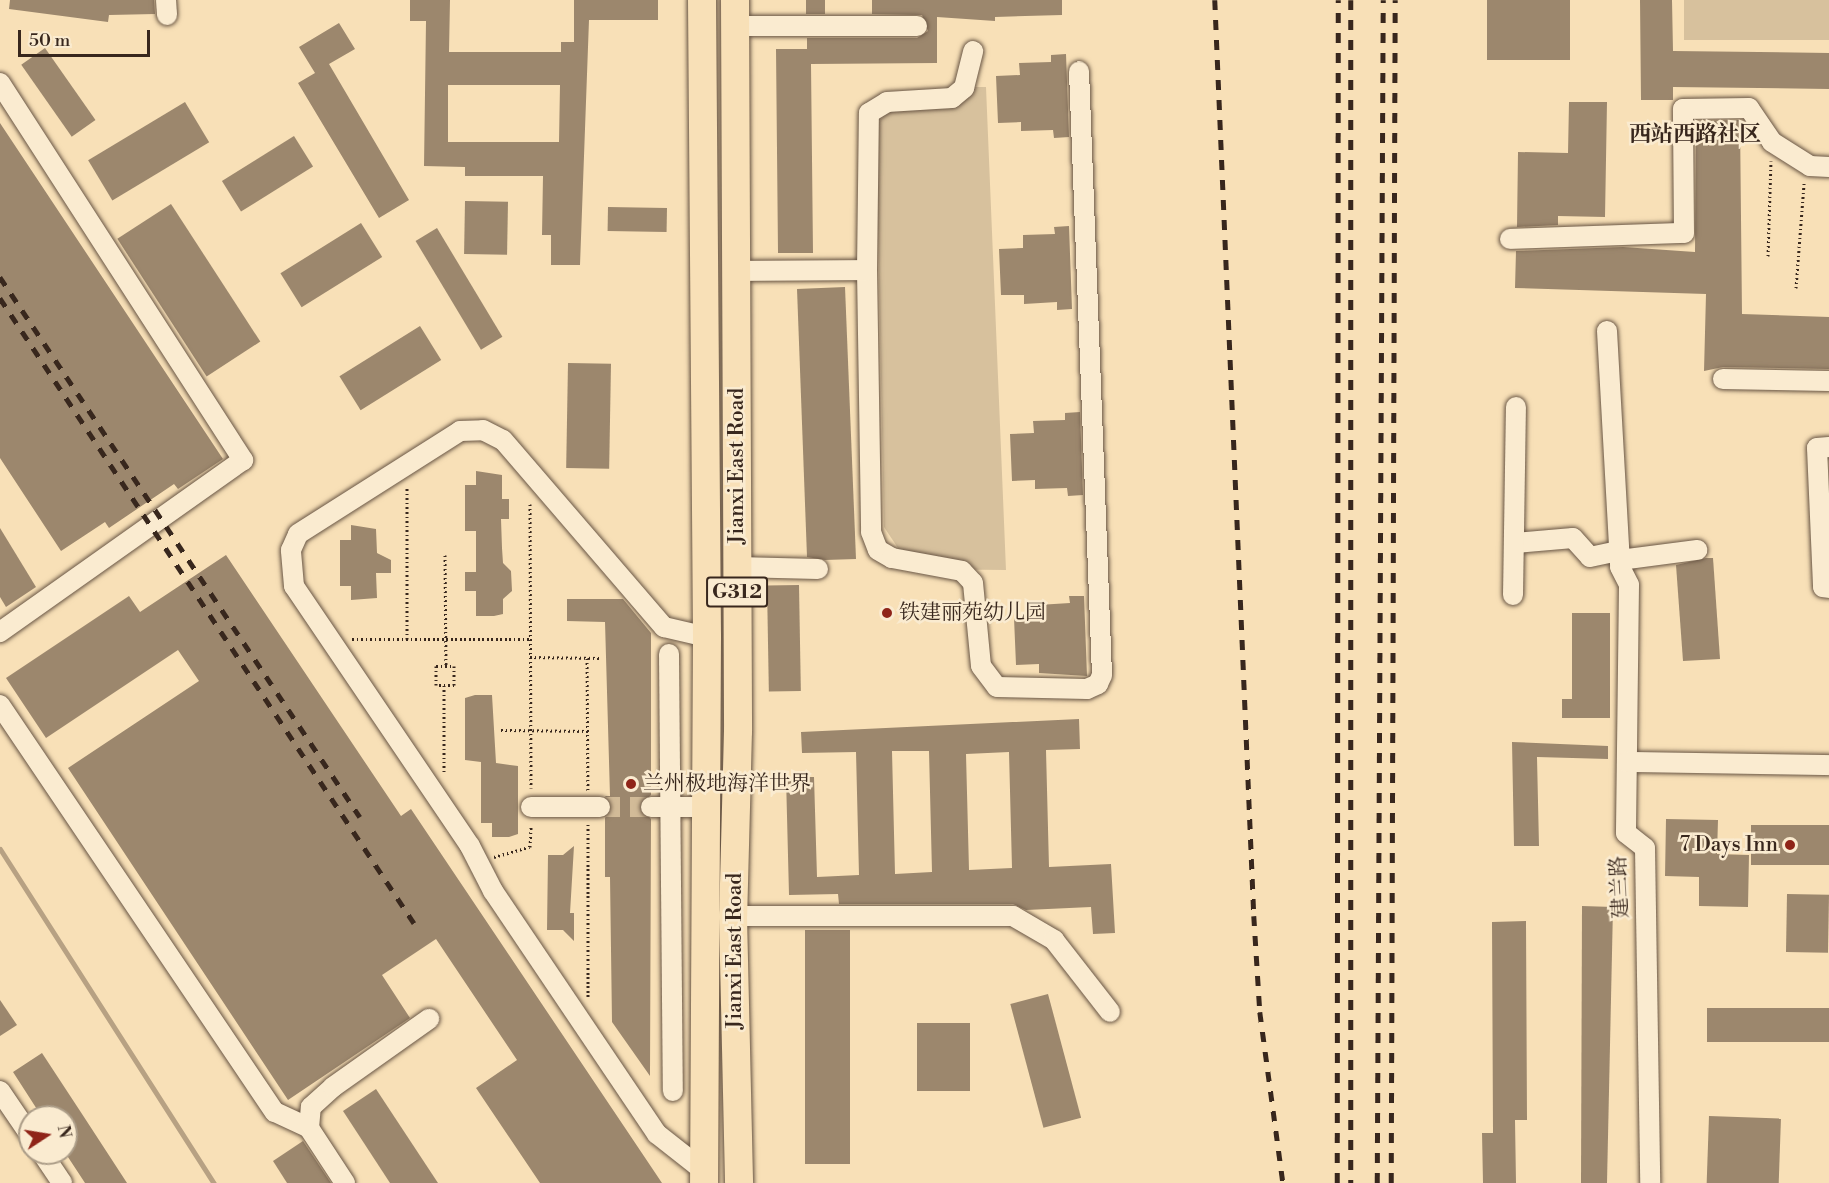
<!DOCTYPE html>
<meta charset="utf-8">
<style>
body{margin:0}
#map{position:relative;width:1829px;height:1183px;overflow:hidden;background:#f8e0b7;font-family:"Libre Bodoni","Noto Serif SC",serif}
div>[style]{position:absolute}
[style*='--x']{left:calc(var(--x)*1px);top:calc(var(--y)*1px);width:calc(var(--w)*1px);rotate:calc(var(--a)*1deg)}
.green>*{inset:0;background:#d7c19d;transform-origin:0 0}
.stream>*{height:5px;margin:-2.5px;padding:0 2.5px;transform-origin:2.5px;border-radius:2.5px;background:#b7a183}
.building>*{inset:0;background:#9c876d;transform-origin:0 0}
.minor-tunnel>*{height:20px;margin-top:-10px;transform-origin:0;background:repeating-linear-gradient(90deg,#d2bb98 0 20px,transparent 0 30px)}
.path>*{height:3px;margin-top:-1.5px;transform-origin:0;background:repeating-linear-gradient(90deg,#38271d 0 1.5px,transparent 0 4.5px)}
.roads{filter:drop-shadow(0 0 2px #685544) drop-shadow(0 0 2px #685544)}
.minor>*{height:20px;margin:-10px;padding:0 10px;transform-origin:10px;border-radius:10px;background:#faebd0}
.highway>*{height:28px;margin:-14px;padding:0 14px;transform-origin:14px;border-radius:14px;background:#f8e0b7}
.rail>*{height:4.5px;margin-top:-2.25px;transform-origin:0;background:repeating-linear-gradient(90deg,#38271d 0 10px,transparent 0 20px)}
.dots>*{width:16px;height:16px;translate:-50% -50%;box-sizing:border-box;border:3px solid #faebd0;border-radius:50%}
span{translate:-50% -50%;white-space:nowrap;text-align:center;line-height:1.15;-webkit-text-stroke:5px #faebd0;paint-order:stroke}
.shield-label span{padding:2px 4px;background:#faebd0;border:2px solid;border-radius:4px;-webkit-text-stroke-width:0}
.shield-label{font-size:20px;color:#38271d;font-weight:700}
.street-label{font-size:21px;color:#38271d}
.poi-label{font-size:21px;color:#38271d}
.left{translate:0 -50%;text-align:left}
.right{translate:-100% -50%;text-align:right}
.neighbourhood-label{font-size:22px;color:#38271d;font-weight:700}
.north{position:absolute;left:18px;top:1105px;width:60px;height:60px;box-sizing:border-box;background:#faebd0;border:2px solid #ac9d88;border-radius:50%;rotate:78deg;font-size:16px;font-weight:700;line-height:24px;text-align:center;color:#38271d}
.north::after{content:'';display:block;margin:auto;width:21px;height:27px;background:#8f2418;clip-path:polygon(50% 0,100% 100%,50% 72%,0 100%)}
.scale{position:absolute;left:18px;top:30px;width:132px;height:27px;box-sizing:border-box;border:3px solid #38271d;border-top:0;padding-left:8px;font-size:18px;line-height:21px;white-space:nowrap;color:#38271d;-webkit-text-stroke:4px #faebd0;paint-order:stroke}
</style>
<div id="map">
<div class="green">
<div style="left:1684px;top:0;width:145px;height:40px"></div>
<div style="clip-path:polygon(974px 87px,986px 87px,1006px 570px,912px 569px,884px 527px,876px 127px,884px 115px,897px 109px,949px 109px)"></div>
</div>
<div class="stream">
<div style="--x:0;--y:849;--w:397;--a:57.4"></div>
</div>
<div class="building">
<div style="clip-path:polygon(10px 0,154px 0,155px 14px,109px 15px,108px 22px,9px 9px)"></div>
<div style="clip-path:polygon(evenodd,410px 0,450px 0,449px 52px,561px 52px,561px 42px,574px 42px,574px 0,658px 0,658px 20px,589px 20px,580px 265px,551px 265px,551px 235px,542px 235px,543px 176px,465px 176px,465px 167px,424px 166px,426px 21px,410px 21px,410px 0,448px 85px,560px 85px,559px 142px,448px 142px,448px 85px)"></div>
<div style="left:806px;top:0;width:19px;height:14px"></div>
<div style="clip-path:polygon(872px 0,1062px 0,1062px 15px,995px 17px,995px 21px,937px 17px,937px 63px,811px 64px,813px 253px,778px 253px,776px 49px,807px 49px,807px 38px,917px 38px,928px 31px,922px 15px,872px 14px)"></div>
<div style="left:1487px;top:0;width:83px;height:60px"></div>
<div style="clip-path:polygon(1640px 0,1672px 0,1673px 51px,1829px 53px,1829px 89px,1673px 87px,1673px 100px,1641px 100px)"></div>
<div style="clip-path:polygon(339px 23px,355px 49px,329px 64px,409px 200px,379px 218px,298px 83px,315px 73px,299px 47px)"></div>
<div style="left:45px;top:48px;width:88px;height:29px;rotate:55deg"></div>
<div style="clip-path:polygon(1066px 54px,1069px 137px,1054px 138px,1053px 130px,1021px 131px,1021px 122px,998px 123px,996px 76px,1020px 75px,1019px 63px,1051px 62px,1051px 55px)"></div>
<div style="left:185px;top:102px;width:47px;height:113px;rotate:59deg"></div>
<div style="clip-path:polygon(1569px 102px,1607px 102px,1605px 217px,1558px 216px,1558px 225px,1517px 227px,1518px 152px,1568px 153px)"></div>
<div style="clip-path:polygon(1740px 120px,1742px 314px,1829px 317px,1829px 369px,1723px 367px,1704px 371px,1706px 294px,1515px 288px,1516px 251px,1623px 247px,1695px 252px,1696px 121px)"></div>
<div style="clip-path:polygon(0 123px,223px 459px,178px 489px,174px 484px,109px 528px,105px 522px,61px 551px,0 458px)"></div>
<div style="left:294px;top:136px;width:36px;height:85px;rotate:58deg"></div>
<div style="left:465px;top:201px;width:43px;height:53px;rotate:1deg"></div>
<div style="left:171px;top:204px;width:164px;height:64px;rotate:57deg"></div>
<div style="left:608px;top:207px;width:59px;height:24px;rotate:1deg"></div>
<div style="left:361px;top:223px;width:40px;height:95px;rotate:58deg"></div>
<div style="clip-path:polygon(1069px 226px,1072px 309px,1057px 310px,1057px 302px,1024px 304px,1024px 295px,1001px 295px,999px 249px,1023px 248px,1023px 235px,1055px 234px,1054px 227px)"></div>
<div style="left:437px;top:228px;width:127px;height:25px;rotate:59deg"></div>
<div style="clip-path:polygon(845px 287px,856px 559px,825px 560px,807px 557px,797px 289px)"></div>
<div style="left:420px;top:326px;width:40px;height:95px;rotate:58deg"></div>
<div style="left:568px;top:363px;width:43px;height:105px;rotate:1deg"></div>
<div style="clip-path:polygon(1080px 412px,1083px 495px,1068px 496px,1067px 488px,1035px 489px,1035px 480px,1012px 481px,1010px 434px,1034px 433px,1033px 421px,1065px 420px,1065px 413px)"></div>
<div style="clip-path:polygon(476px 471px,502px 475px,502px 499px,509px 499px,509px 519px,501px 519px,502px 548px,503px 563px,511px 571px,512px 591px,503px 599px,503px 614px,494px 616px,476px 616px,476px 591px,465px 591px,465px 572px,476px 572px,476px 531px,465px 531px,465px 485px,476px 485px)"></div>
<div style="clip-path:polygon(351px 525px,376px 529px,377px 553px,391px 560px,391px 573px,376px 573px,377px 598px,351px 600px,351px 586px,340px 586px,340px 540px,351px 540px)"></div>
<div style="clip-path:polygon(0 528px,36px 587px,6px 607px,0 597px)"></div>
<div style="clip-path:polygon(226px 555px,401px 816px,411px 809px,662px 1183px,540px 1183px,476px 1088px,517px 1060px,436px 939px,382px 975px,410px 1018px,288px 1100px,68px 768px,199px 681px,178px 650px,46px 738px,6px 678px,129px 596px,140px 612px)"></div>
<div style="clip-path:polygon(1706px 558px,1713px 558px,1720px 659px,1683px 661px,1676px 565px)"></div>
<div style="left:799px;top:585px;width:106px;height:32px;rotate:89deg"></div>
<div style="clip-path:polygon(1069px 596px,1084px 596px,1087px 676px,1039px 673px,1039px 664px,1016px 665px,1014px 618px,1038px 617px,1038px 605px,1070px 603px)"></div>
<div style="clip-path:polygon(567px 599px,623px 599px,651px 633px,651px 795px,639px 806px,651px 819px,650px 1076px,612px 1022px,610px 877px,605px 877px,605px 818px,612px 806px,605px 796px,610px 796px,605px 622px,567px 621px)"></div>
<div style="clip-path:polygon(1572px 613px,1610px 613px,1610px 718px,1562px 718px,1562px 699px,1572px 699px)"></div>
<div style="clip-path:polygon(475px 695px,492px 695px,496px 763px,518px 766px,518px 834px,509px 837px,492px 837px,492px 823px,481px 823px,481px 762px,465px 760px,465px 698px)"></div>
<div style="clip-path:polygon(evenodd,1079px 719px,1080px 749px,1046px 750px,1049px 867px,1111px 864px,1115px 933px,1093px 934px,1091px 907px,1026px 910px,1013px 904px,839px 904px,838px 894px,789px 895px,786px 777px,814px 777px,817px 877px,859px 875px,856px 752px,802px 753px,801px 732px,1079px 719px,892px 751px,929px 751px,932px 872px,895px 874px,892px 751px,1079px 719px,1009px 752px,1012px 868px,969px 870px,966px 754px,1009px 752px)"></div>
<div style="clip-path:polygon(1512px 742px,1608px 746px,1608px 759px,1537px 757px,1539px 846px,1514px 846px)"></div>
<div style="clip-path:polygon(1666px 819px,1718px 820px,1717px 854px,1749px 855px,1748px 907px,1699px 906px,1699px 877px,1665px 876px)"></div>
<div style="left:1751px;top:825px;width:78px;height:40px"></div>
<div style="clip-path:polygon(574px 846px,570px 913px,574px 913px,574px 941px,563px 930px,547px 930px,548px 855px,563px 855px)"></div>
<div style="left:1787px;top:894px;width:42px;height:58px;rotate:1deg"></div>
<div style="clip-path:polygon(1582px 906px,1613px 907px,1607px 1183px,1581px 1183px)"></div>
<div style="clip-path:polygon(1526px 921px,1527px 1120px,1515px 1120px,1516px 1183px,1483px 1183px,1482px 1133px,1493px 1133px,1492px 922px)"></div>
<div style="left:805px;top:930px;width:45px;height:234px"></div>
<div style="left:1048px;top:994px;width:128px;height:39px;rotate:75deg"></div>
<div style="clip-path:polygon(0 1000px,17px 1025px,0 1036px)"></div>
<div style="left:1707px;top:1008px;width:122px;height:34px"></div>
<div style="left:917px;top:1023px;width:53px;height:68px"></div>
<div style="clip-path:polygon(42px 1053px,84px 1117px,127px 1183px,85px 1183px,66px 1154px,66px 1117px,42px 1117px,13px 1072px)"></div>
<div style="clip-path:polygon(376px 1089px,438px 1183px,390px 1183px,343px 1111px)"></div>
<div style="left:1709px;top:1116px;width:72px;height:67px;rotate:2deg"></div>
<div style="clip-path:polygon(303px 1141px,331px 1183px,287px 1183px,273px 1161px)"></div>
</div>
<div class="minor-tunnel">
<div style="--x:600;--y:807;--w:51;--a:0"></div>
</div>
<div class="path">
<div style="--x:1768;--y:256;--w:95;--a:-88.2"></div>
<div style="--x:1796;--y:288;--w:105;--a:-85.6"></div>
<div style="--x:530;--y:504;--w:284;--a:89.8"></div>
<div style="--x:445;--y:555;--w:111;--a:89.5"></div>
<div style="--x:352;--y:639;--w:178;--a:0"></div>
<div style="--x:407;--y:639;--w:151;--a:-90"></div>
<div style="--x:530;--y:657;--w:70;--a:0.8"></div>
<div style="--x:587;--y:658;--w:133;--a:89.6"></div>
<div style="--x:436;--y:666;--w:18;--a:0"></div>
<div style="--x:454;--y:666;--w:19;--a:90"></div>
<div style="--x:454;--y:685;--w:18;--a:180"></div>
<div style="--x:436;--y:685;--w:19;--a:-90"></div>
<div style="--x:444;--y:685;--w:88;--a:90"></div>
<div style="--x:501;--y:730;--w:87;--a:0.7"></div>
<div style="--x:588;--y:824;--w:174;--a:90"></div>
<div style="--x:494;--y:857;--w:37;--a:-16"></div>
<div style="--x:530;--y:847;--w:22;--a:-87"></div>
</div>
<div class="roads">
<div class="minor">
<div style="--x:166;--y:0;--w:15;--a:86"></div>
<div style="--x:735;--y:26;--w:182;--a:0"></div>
<div style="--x:0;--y:83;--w:449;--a:57.2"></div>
<div style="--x:243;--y:460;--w:298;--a:144.7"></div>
<div style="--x:1510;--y:239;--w:174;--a:-2"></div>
<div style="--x:1684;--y:233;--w:124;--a:-90.5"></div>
<div style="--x:1683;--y:109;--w:66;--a:-0.9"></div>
<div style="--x:1749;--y:108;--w:41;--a:55.9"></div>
<div style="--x:1772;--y:142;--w:45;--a:32.3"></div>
<div style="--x:1810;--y:166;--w:19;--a:3"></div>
<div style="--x:867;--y:270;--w:262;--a:89.1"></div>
<div style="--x:871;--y:532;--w:19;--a:69"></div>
<div style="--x:878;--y:550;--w:16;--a:30"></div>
<div style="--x:892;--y:558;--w:71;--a:10.5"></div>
<div style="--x:962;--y:571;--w:16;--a:47"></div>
<div style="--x:973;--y:583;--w:83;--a:84.5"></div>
<div style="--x:981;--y:666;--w:26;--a:53"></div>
<div style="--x:997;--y:687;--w:90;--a:1.3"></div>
<div style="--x:1087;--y:689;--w:12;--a:-24"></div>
<div style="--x:1098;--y:684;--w:10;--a:-66"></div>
<div style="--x:1102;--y:675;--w:604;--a:-92.18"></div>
<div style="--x:737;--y:271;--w:130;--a:-0.4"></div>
<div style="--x:867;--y:270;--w:157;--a:-89.3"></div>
<div style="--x:869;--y:113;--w:21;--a:-31"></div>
<div style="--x:887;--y:102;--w:65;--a:-3.5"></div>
<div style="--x:952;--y:98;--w:16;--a:-40"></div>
<div style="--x:964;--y:88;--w:38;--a:-76"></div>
<div style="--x:1607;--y:331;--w:236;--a:86.8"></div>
<div style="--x:1620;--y:567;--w:20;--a:63"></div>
<div style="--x:1629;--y:585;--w:248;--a:90.7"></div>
<div style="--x:1626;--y:833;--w:24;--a:38"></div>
<div style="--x:1645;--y:848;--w:335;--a:89.1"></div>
<div style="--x:1723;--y:379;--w:106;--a:1.1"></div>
<div style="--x:1829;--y:447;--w:12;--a:175"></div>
<div style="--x:1817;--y:448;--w:139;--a:87.5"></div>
<div style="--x:1823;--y:587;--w:6;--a:9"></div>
<div style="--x:1515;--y:543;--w:58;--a:-4.9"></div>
<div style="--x:1573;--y:538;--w:25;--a:48"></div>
<div style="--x:1590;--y:557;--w:30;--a:-12"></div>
<div style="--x:1620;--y:560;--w:78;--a:-7.4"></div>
<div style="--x:737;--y:567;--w:81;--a:1.4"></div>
<div style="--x:1513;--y:595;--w:188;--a:-89.1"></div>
<div style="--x:669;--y:654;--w:437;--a:89.5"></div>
<div style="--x:0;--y:705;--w:491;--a:56"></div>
<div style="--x:275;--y:1112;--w:38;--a:25"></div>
<div style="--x:309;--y:1128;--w:66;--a:56.8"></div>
<div style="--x:1627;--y:762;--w:202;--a:0.9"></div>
<div style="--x:531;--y:807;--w:69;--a:0"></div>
<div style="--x:651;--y:807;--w:56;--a:0"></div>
<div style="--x:733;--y:916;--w:280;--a:0"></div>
<div style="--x:1013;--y:916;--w:48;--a:30.3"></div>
<div style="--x:1054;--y:940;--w:91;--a:52.1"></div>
<div style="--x:0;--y:1091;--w:53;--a:55.7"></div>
<div style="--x:309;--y:1128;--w:21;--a:-85"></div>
<div style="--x:311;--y:1107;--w:30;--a:-42"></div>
<div style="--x:333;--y:1087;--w:118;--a:-35.3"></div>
<div style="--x:42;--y:1153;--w:36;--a:56"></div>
<div style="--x:704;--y:1171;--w:60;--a:-141.8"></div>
<div style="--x:657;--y:1134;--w:293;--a:-124"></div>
<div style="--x:493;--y:891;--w:51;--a:-117.1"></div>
<div style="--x:470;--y:846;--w:314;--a:-124.1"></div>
<div style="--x:294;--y:586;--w:36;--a:-95"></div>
<div style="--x:291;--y:550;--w:17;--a:-66"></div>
<div style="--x:298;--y:534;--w:192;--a:-32.4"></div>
<div style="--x:460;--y:431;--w:23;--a:-2"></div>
<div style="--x:483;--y:430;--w:22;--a:27"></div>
<div style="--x:503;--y:440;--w:247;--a:49.3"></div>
<div style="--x:664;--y:627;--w:44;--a:13.1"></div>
</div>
<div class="highway">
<div style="--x:702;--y:0;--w:637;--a:89.55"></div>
<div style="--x:707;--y:637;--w:546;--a:90.31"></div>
<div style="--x:735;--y:0;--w:731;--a:89.76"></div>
<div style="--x:738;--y:731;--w:185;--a:91.5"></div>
<div style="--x:733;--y:916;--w:267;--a:88.7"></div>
</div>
</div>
<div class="rail">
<div style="--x:1215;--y:0;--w:917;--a:87.56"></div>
<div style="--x:1254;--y:916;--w:96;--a:86.4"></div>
<div style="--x:1260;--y:1012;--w:173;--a:82.3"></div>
<div style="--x:1351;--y:0;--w:1183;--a:90"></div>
<div style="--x:0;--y:277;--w:649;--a:56.31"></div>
<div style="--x:0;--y:298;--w:750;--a:56.48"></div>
<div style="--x:1337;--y:1183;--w:1183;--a:-89.95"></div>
<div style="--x:1377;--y:1183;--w:1183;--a:-89.71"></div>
<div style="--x:1391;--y:1183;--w:1183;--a:-89.81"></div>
</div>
<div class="dots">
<div style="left:887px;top:613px;background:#8f2418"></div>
<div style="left:631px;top:784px;background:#8f2418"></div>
<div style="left:1790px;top:845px;background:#8f2418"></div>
</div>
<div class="shield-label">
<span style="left:737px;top:592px">G312</span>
</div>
<div class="street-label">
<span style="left:737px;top:466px;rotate:-90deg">Jianxi East Road</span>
<span style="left:1620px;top:887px;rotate:-93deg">建兰路</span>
<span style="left:735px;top:951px;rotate:-90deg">Jianxi East Road</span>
</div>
<div class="poi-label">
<span class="left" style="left:899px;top:613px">铁建丽苑幼儿园</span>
<span class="left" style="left:643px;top:784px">兰州极地海洋世界</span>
<span class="right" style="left:1778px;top:845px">7 Days Inn</span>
</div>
<div class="neighbourhood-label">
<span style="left:1695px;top:135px">西站西路社区</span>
</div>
<div class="north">N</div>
<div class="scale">50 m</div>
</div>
